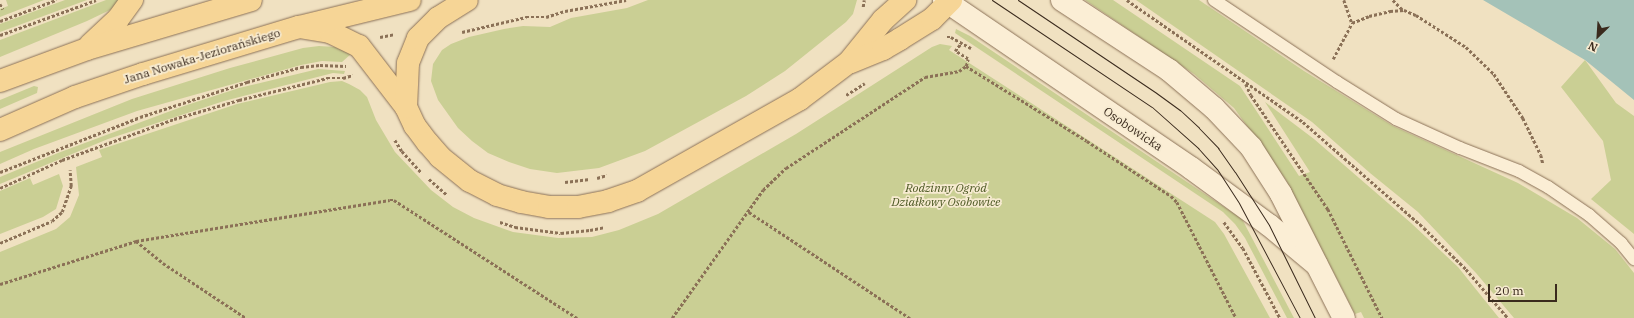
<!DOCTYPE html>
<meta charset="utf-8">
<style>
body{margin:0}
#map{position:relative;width:1634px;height:318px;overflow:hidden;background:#f0e1c1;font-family:"IBM Plex Serif",serif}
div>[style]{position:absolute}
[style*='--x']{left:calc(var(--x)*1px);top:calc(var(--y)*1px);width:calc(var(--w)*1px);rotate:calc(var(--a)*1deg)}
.green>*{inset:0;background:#cacf94}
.water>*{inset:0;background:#a4c2b8}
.path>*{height:2.5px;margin-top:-1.25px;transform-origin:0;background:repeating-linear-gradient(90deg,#8b7157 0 3px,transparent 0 5px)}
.roads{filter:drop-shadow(0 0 1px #8b7157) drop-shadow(0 0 1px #8b7157)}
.lane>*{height:12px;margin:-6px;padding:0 6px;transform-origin:6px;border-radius:6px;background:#fbeed5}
.secondary>*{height:22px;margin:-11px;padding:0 11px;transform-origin:11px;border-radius:11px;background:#fbeed5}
.primary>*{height:22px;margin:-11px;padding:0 11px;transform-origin:11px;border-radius:11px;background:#f6d596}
.tram>*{height:1px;margin:-0.5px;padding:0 0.5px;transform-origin:0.5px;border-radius:0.5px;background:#3a2a1d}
span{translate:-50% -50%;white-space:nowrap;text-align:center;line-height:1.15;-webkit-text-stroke:3.5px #f7ebd1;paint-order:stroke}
.street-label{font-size:12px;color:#3a2a1d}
.park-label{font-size:12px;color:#4b5722;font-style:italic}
.north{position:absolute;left:1578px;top:16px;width:40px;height:40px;-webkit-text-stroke:3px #f7ebd1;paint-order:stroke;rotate:205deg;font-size:11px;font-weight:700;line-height:16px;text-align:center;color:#3a2a1d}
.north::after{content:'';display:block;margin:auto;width:14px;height:18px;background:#3a2a1d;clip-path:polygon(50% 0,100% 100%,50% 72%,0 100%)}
.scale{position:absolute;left:1488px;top:284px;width:69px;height:18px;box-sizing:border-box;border:2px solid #3a2a1d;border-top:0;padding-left:5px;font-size:12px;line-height:14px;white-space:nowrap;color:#3a2a1d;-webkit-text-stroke:3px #f7ebd1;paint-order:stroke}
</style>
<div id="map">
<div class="green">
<div style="clip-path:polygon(6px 0,44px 0,0 17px,0 9px,8px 6px)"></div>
<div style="clip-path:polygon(65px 0,87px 0,0 32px,0 24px)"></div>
<div style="clip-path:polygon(106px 0,121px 0,110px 10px,87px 21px,0 57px,0 40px)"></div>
<div style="clip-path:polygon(648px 0,857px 0,853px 14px,846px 22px,785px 71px,746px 96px,645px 151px,599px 168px,557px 173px,530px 169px,509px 162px,488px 153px,472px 141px,458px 128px,438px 100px,431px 81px,433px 64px,442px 50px,451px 44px,469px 37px,504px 29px,523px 26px,550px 27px,571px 18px,627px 8px)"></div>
<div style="clip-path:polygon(1085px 0,1113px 0,1240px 86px,1299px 176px,1310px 172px,1265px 102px,1314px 139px,1411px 223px,1458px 267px,1499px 318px,1364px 318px,1361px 312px,1355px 314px,1286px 180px,1234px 108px,1194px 74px)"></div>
<div style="clip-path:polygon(1136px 0,1199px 0,1304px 71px,1393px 126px,1518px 183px,1577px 218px,1615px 249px,1634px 273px,1634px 318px,1514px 318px,1476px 273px,1418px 212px,1370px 173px,1312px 122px)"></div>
<div style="clip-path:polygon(956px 29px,970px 36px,1242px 219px,1294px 318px,1287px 318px,1245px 238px,1235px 224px,1223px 212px,955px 33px)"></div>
<div style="clip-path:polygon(940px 44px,952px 46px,949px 50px,1215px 222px,1224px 234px,1270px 318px,0 318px,0 252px,56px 229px,70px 217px,79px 195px,76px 167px,102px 157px,99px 150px,237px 104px,330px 82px,342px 81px,349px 84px,360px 90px,367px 97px,376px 120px,395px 152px,431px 190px,453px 207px,474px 218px,513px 232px,558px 238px,592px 237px,619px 230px,658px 214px,796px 134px,932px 47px)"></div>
<div style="clip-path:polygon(319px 46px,335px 47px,351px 54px,342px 62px,322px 61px,301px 65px,137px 111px,34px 149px,0 164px,0 152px,132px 99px,230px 68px,303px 48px)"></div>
<div style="clip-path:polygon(1585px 60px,1616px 103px,1634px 116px,1634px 234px,1591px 199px,1611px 180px,1603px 141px,1561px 87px)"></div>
<div style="clip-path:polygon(318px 69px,345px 71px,344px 74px,333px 73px,224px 101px,108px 139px,0 184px,0 177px,58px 153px,184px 106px,239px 88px)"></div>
<div style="clip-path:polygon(34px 86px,38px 87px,37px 93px,0 109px,0 100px)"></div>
<div style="clip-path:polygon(59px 174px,63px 186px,56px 209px,43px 217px,0 234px,0 191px,30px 178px,33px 185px)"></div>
</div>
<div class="water">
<div style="clip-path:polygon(1483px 0,1634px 0,1634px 100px,1585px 60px)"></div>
</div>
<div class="path">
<div style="--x:1127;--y:0;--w:214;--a:34.7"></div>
<div style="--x:1303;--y:122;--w:161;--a:41.2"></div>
<div style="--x:1424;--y:228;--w:59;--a:44.3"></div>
<div style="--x:1466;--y:269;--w:65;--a:49.4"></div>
<div style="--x:1344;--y:0;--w:24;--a:71"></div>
<div style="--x:1393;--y:0;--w:14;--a:45"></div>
<div style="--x:0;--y:4;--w:6;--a:59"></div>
<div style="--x:863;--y:7;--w:7;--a:-82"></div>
<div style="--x:0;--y:21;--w:60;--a:-20.6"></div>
<div style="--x:462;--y:32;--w:66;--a:-13.2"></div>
<div style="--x:526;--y:17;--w:20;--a:0"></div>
<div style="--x:546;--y:17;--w:20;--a:-18"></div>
<div style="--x:565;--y:11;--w:62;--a:-10.2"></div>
<div style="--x:0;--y:35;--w:102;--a:-20"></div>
<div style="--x:380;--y:37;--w:15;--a:-11"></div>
<div style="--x:947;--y:37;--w:4;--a:0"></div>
<div style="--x:951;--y:37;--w:23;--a:29"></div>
<div style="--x:1333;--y:59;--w:41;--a:-62.2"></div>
<div style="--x:1352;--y:23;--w:18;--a:-22"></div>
<div style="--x:1369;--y:16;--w:22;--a:-13"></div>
<div style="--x:1390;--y:11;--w:14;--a:-4"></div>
<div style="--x:1404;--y:10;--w:13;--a:23"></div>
<div style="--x:1416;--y:15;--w:59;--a:32.6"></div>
<div style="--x:1466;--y:47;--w:39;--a:44"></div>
<div style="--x:1494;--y:74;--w:53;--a:56.6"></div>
<div style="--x:1523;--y:118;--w:41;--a:64.1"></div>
<div style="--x:1541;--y:155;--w:9;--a:77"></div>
<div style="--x:966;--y:66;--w:142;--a:31.8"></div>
<div style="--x:1087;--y:141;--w:100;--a:33.2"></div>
<div style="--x:1171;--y:196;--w:8;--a:45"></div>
<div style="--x:1177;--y:202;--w:130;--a:63"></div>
<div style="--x:1246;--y:84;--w:12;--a:66"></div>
<div style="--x:1251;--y:95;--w:138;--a:56"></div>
<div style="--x:1328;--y:209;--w:122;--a:63.6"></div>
<div style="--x:846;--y:95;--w:22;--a:-32"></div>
<div style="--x:395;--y:140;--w:13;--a:58"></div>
<div style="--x:402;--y:151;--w:28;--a:48"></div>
<div style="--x:0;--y:172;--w:150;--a:-21.4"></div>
<div style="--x:140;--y:117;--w:113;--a:-18.1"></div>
<div style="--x:247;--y:82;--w:56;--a:-15.5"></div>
<div style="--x:301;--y:67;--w:19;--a:-6"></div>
<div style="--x:320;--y:65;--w:26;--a:2"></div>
<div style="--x:597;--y:178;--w:10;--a:-17"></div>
<div style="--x:429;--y:179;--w:23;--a:41"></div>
<div style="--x:565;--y:182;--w:25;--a:-7"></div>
<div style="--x:0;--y:188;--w:68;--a:-24.3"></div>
<div style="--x:62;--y:160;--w:119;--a:-20.1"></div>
<div style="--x:174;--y:119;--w:68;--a:-16.3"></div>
<div style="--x:239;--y:100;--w:91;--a:-14"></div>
<div style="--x:327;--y:78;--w:16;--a:0"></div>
<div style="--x:343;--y:78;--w:10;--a:-17"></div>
<div style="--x:749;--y:212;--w:193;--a:33.4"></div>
<div style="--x:500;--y:222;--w:16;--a:18"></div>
<div style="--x:515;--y:227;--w:46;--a:7.4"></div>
<div style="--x:561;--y:233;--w:29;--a:-6"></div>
<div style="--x:590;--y:230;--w:15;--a:-11"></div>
<div style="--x:1224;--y:222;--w:32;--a:54"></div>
<div style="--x:1243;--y:248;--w:79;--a:62.1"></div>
<div style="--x:136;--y:241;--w:35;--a:39"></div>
<div style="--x:163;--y:263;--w:100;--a:33.5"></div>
<div style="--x:0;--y:243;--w:56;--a:-22.9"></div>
<div style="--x:52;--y:221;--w:13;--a:-42"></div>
<div style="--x:62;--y:212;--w:28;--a:-71"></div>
<div style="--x:71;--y:186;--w:16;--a:-94"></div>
<div style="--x:0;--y:284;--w:143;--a:-17.5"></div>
<div style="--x:136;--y:241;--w:257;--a:-9.2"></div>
<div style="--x:390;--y:200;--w:4;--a:0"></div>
<div style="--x:394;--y:200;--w:218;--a:32.8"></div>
<div style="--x:672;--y:318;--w:157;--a:-54.6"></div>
<div style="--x:763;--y:190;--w:32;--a:-44"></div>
<div style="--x:786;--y:168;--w:166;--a:-33.2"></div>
<div style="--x:925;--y:77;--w:35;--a:-10"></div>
<div style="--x:959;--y:71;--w:9;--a:-36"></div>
<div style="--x:966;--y:66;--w:7;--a:-74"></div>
<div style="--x:968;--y:59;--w:15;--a:-148"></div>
<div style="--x:955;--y:51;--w:11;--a:-52"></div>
</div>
<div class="roads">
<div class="lane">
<div style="--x:1214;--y:0;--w:148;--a:33.7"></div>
<div style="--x:1337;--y:82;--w:70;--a:32.1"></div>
<div style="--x:1396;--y:119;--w:70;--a:24.4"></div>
<div style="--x:1460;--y:148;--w:63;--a:21.3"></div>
<div style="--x:1519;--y:171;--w:33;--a:29"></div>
<div style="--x:1548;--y:187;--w:50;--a:34.3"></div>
<div style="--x:1589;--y:215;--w:43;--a:41.2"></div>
<div style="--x:1621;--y:243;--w:21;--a:51"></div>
</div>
<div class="secondary">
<div style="--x:944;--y:0;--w:299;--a:34.2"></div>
<div style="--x:1191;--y:168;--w:97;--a:36.2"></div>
<div style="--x:1269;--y:225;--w:62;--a:39.8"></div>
<div style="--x:1062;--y:0;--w:128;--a:33.2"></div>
<div style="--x:1169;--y:70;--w:59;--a:40.2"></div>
<div style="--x:1214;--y:108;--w:54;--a:46.5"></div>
<div style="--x:1251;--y:147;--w:56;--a:57.4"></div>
<div style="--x:1281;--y:194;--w:139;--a:63.1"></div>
</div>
<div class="primary">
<div style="--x:299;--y:27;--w:31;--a:9"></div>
<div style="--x:330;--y:32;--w:32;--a:26"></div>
<div style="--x:359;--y:46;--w:77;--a:52.4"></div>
<div style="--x:406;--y:107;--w:21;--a:65"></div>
<div style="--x:415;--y:126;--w:21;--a:53"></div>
<div style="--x:428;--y:143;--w:18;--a:49"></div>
<div style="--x:440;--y:157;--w:38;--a:39"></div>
<div style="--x:470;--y:181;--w:30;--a:27"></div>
<div style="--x:497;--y:195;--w:25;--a:16"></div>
<div style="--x:521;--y:202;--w:28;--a:10"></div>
<div style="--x:549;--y:207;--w:29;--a:0"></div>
<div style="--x:578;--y:207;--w:31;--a:-11"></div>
<div style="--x:608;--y:201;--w:31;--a:-19"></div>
<div style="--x:637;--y:191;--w:187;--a:-29.4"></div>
<div style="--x:800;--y:99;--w:61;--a:-37.1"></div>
<div style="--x:849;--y:62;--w:54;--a:-51"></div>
<div style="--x:883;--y:20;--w:30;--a:-42"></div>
<div style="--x:90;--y:45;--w:38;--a:-43"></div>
<div style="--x:118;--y:19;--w:24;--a:-54"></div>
<div style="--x:851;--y:62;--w:35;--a:-22"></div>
<div style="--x:883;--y:49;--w:20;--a:-30"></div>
<div style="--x:900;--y:39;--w:38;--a:-32"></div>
<div style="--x:932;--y:19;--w:27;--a:-45"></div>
<div style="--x:0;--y:81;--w:93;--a:-20.2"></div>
<div style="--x:87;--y:49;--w:171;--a:-16.6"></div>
<div style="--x:406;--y:107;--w:44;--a:-87.4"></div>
<div style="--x:408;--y:63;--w:27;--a:-68"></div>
<div style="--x:418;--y:38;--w:28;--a:-45"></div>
<div style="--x:438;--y:18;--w:34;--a:-32"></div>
<div style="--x:0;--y:130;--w:82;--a:-23.7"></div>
<div style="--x:75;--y:97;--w:72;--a:-18.7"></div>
<div style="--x:143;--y:74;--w:163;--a:-16.8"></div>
<div style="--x:299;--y:27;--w:114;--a:-13.7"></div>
</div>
</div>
<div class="tram">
<div style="--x:992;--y:0;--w:192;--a:33.8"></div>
<div style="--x:1152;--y:107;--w:62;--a:41.7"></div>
<div style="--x:1198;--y:148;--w:28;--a:48"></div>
<div style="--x:1217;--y:169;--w:40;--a:57.1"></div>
<div style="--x:1239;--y:203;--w:130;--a:62.1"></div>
<div style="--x:1018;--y:0;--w:165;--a:33.9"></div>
<div style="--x:1155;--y:92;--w:31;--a:36"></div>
<div style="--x:1180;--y:110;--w:26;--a:43"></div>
<div style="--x:1199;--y:128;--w:28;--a:46"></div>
<div style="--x:1218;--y:148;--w:29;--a:55"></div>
<div style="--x:1235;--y:172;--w:63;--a:57.3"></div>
<div style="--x:1269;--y:225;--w:104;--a:63.7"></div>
</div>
<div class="street-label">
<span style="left:202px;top:56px;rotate:-17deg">Jana Nowaka-Jeziorańskiego</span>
<span style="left:1133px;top:129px;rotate:34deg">Osobowicka</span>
</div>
<div class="park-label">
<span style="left:946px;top:195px">Rodzinny Ogród<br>Działkowy Osobowice</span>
</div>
<div class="north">N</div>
<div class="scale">20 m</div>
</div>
